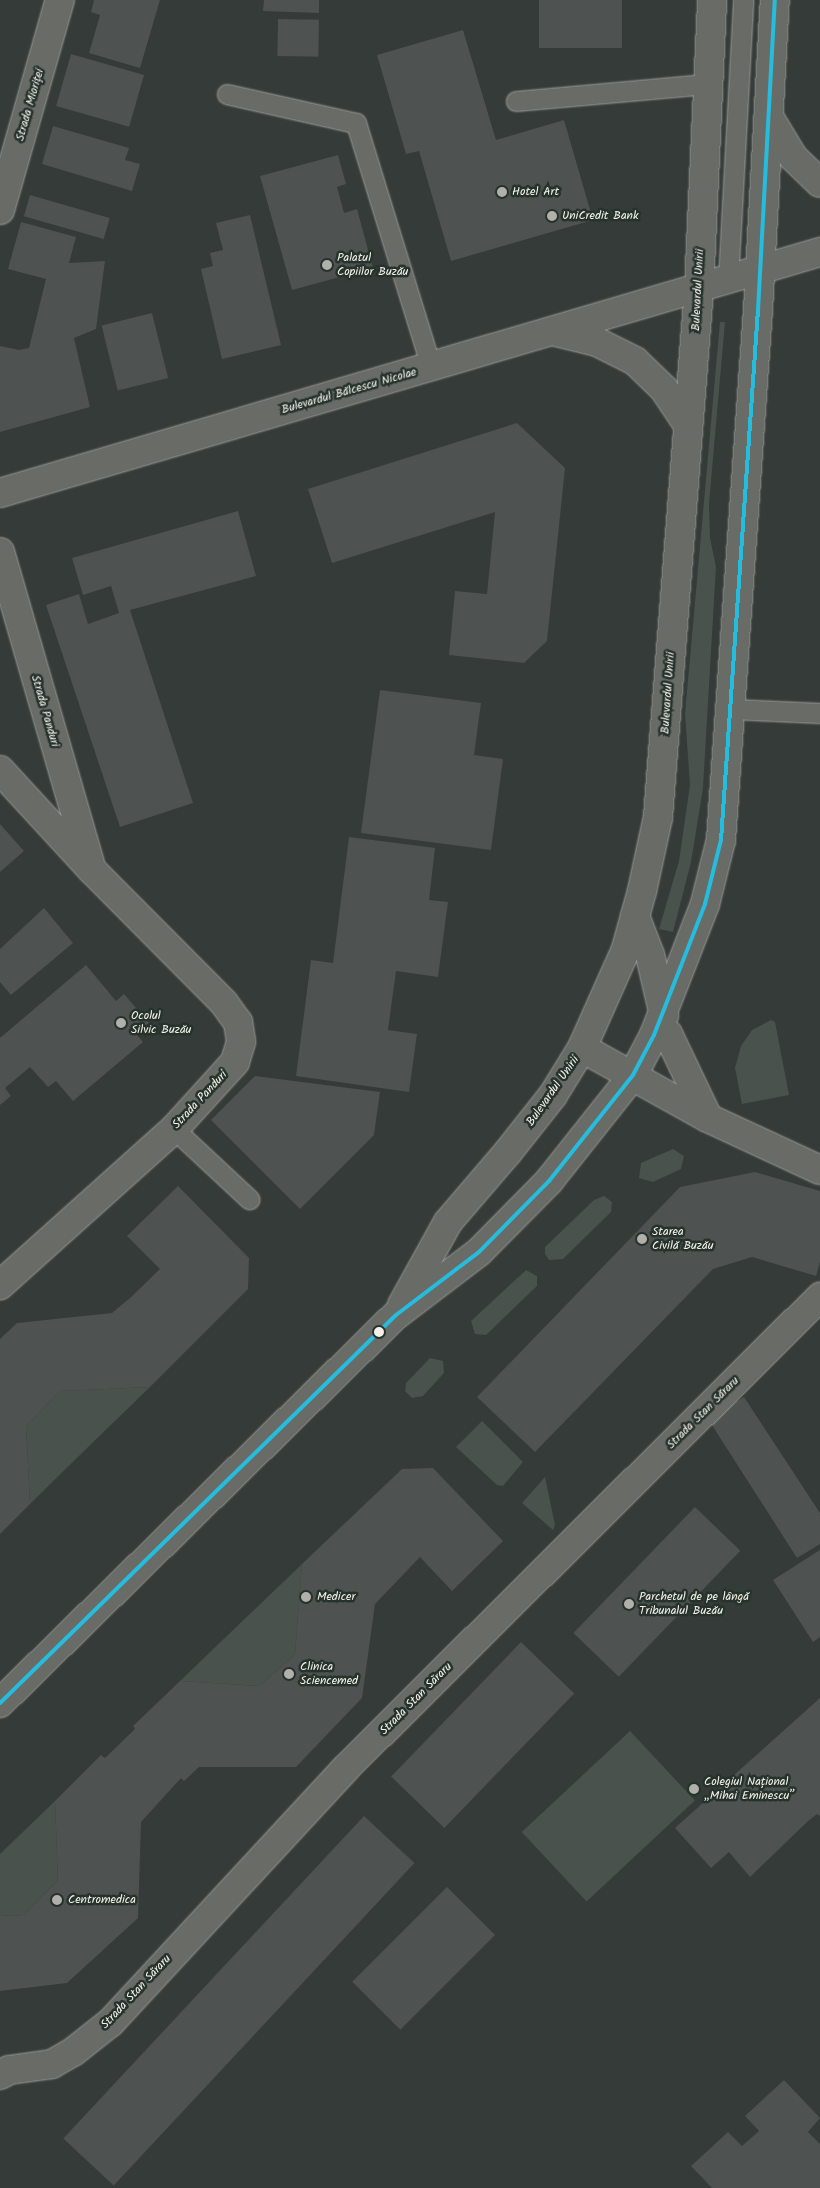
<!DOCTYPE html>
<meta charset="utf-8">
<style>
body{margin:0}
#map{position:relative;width:820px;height:2188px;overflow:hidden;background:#353b38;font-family:Kalam,sans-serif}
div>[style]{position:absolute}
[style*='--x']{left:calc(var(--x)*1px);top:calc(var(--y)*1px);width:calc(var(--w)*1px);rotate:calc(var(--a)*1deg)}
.green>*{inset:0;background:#49524c;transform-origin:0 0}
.building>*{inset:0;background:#4e5250;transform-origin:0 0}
.roads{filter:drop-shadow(0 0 1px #9c9e9b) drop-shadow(0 0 1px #9c9e9b)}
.service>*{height:19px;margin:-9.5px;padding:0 9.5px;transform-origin:9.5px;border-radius:9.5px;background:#686b66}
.minor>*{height:28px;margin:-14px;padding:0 14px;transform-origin:14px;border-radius:14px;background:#686b66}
.tertiary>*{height:28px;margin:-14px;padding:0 14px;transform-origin:14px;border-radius:14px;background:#686b66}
.primary>*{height:28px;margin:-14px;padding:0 14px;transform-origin:14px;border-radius:14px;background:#686b66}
.bus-1>*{height:4px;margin:-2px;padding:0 2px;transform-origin:2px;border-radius:2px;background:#26bcdd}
.dots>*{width:14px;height:14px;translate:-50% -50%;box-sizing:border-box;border:2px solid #26332d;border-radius:50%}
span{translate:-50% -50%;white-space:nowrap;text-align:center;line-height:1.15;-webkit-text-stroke:5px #26332d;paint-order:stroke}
.street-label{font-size:12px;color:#f4f1e8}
.poi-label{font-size:12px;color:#f4f1e8}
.left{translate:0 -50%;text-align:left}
</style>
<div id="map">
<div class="green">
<div style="clip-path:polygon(720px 322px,725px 322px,709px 504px,710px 538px,716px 567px,703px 788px,691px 862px,673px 932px,659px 929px,679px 861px,690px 785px,685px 714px)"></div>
<div style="clip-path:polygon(771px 1020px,775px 1022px,789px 1095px,742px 1104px,735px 1068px,741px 1046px,752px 1030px)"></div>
<div style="clip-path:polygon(673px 1149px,684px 1156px,681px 1169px,653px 1182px,639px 1178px,641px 1163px)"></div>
<div style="clip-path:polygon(604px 1196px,612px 1202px,611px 1212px,563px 1259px,549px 1260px,545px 1254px,545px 1247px,594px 1200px)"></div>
<div style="clip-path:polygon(526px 1270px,537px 1276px,537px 1286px,486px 1335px,475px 1334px,471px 1321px)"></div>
<div style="clip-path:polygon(430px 1358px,443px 1361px,444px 1373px,423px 1396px,412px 1398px,405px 1391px,406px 1383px)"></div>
<div style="clip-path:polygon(150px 1387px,85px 1450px,30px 1504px,26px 1426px,60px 1391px)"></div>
<div style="clip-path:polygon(482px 1421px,523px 1462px,503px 1486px,497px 1485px,456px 1447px)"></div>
<div style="clip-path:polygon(545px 1477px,555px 1525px,553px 1530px,522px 1503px)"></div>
<div style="clip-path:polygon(302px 1564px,295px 1654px,278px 1670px,259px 1686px,180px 1681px)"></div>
<div style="left:630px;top:1731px;width:95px;height:148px;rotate:47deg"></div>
<div style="clip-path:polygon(55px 1801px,58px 1880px,24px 1915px,0 1916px,0 1854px)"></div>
</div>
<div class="building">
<div style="clip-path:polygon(94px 0,160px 0,140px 68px,89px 53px,100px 15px,91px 12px)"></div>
<div style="clip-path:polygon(264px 0,319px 0,319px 13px,263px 11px)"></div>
<div style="left:539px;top:0;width:83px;height:48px"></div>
<div style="left:278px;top:19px;width:41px;height:37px;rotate:1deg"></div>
<div style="clip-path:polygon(463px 30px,496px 140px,564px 120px,593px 220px,451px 261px,419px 151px,406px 154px,377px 55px)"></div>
<div style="left:71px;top:54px;width:76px;height:54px;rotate:16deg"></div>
<div style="clip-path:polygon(53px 126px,129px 148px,125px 160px,140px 164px,132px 191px,42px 164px)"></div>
<div style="clip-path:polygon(338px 155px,346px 184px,337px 187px,344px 213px,357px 209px,373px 268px,292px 290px,260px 176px)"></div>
<div style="left:30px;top:195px;width:83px;height:22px;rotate:16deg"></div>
<div style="clip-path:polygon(250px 215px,281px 345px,222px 359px,201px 269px,213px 266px,210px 253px,223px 250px,216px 223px)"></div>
<div style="clip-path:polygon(21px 222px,76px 237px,69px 263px,105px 261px,96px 329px,74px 338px,90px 407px,0 432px,0 346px,19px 350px,29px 348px,46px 279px,8px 269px)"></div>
<div style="left:152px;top:313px;width:67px;height:52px;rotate:76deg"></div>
<div style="clip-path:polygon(517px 423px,565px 468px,547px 641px,524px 663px,449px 655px,455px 591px,487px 594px,495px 512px,332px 563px,308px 489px)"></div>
<div style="clip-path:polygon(238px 511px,256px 576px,130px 610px,193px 803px,120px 827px,46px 605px,79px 594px,88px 624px,119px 613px,111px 586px,83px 595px,72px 558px)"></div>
<div style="clip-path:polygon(380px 690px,481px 703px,474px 755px,503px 759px,491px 850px,361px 833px)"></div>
<div style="clip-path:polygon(0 824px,24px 851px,0 872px)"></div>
<div style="clip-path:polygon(349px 837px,435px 848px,429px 900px,448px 902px,438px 977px,396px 971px,388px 1030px,417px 1034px,409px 1092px,296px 1076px,311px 960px,333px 963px)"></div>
<div style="clip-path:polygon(44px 908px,73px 943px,11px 995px,0 982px,0 949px)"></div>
<div style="clip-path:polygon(86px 965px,116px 1001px,124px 994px,149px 1023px,136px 1034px,143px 1042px,73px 1101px,56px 1081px,48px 1087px,30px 1067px,5px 1088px,11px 1096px,0 1105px,0 1038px)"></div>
<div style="clip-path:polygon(255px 1076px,380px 1092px,374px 1135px,300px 1209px,211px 1120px)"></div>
<div style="clip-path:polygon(755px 1172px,820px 1191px,820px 1262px,816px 1276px,752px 1257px,713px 1269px,535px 1452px,477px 1397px,680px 1187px)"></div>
<div style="clip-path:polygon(178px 1186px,249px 1258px,248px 1289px,150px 1387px,60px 1391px,26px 1426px,30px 1504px,0 1534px,0 1339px,17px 1323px,112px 1313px,130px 1298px,160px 1269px,127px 1236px)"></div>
<div style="clip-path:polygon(744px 1397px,820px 1513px,820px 1544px,797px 1558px,708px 1419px)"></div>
<div style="clip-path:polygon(433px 1468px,503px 1541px,452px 1591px,420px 1557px,375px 1604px,362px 1698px,296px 1767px,199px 1767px,184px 1781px,181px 1778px,141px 1822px,138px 1918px,67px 1983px,0 1991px,0 1916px,24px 1915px,58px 1880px,55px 1801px,101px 1755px,105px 1758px,135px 1729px,133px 1726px,180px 1681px,259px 1686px,278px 1670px,295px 1654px,302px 1564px,402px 1469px)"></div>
<div style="left:695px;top:1507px;width:63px;height:175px;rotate:44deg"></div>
<div style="clip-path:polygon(820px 1550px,820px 1637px,813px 1642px,773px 1580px)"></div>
<div style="left:521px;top:1642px;width:74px;height:187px;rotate:44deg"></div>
<div style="clip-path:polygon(820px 1698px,820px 1816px,817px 1814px,807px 1822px,750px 1877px,729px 1852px,711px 1868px,675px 1828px)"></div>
<div style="left:364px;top:1816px;width:69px;height:441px;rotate:43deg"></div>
<div style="left:447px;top:1887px;width:68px;height:134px;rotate:45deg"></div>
<div style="clip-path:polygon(784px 2080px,820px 2118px,808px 2132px,820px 2144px,820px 2188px,712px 2188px,691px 2166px,728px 2132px,742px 2146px,759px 2131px,745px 2116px)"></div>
</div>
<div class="roads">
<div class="service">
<div style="--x:227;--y:94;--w:132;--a:12.7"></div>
<div style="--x:356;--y:123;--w:255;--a:72.9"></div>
<div style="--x:516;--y:101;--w:193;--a:-5.1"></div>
<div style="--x:728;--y:281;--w:281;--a:-86.9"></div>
<div style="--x:730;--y:709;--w:90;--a:2.5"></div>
<div style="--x:174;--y:1129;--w:103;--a:43"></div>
</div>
<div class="minor">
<div style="--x:0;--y:210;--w:218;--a:-74.1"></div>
<div style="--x:0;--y:552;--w:325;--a:73.9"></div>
<div style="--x:0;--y:770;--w:136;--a:47.4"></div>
<div style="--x:92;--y:870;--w:187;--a:45.2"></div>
<div style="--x:224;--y:1003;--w:24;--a:54"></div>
<div style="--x:238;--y:1022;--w:20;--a:81"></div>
<div style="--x:241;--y:1042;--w:21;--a:107"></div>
<div style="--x:235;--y:1062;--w:91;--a:132.3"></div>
<div style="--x:174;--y:1129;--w:234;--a:138.1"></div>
<div style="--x:654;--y:1035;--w:14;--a:-4"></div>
<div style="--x:668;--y:1034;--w:93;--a:64.5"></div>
<div style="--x:582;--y:1048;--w:144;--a:29.1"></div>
<div style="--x:708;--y:1118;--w:123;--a:24.9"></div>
<div style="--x:0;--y:2075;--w:10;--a:-29"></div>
<div style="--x:9;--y:2070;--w:43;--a:-7.9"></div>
<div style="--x:52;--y:2064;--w:24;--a:-30"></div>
<div style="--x:73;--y:2052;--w:48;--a:-38.3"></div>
<div style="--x:111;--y:2022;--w:345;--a:-47.2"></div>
<div style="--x:345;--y:1769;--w:670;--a:-44.82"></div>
</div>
<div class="tertiary">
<div style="--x:769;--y:117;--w:47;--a:59"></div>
<div style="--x:793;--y:157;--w:37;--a:44"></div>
<div style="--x:556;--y:332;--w:42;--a:13.7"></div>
<div style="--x:597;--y:342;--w:42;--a:26.6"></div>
<div style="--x:635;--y:361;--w:40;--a:44"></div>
<div style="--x:664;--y:389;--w:43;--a:56.3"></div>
<div style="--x:0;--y:493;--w:855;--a:-16.38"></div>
</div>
<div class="primary">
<div style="--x:635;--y:916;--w:42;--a:69"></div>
<div style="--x:650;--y:955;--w:62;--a:76.9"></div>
<div style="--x:402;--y:1305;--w:95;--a:-61"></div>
<div style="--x:448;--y:1222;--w:92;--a:-49.4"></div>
<div style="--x:508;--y:1152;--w:73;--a:-51.7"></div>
<div style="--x:553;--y:1095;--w:55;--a:-58.3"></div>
<div style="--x:582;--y:1048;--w:108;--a:-66"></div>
<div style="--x:626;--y:949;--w:60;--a:-74.6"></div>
<div style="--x:642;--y:891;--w:76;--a:-77.8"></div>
<div style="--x:658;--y:817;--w:530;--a:-85.56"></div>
<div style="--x:699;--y:289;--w:289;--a:-87.4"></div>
<div style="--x:0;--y:1703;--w:554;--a:-44.42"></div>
<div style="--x:396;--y:1315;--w:104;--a:-37.2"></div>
<div style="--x:479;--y:1252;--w:100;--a:-45.4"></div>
<div style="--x:549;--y:1181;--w:135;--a:-51.6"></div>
<div style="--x:633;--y:1075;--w:45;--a:-62.3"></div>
<div style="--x:654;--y:1035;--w:141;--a:-68.7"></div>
<div style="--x:705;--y:904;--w:66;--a:-76"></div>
<div style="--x:721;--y:840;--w:531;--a:-86.01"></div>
<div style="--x:758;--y:310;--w:310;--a:-86.9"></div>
</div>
</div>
<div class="bus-1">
<div style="--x:0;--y:1703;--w:554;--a:-44.42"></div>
<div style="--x:396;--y:1315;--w:104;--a:-37.2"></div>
<div style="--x:479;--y:1252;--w:100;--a:-45.4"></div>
<div style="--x:549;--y:1181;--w:135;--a:-51.6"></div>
<div style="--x:633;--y:1075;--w:45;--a:-62.3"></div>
<div style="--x:654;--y:1035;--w:141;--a:-68.7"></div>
<div style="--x:705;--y:904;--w:66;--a:-76"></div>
<div style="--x:721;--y:840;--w:531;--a:-86.01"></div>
<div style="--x:758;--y:310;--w:310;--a:-86.9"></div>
</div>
<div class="dots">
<div style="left:502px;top:192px;background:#b1b1aa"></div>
<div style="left:552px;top:216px;background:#b1b1aa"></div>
<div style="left:327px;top:265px;background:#b1b1aa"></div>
<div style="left:121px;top:1023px;background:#b1b1aa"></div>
<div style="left:642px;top:1239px;background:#b1b1aa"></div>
<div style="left:379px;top:1332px;background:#f4f1e8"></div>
<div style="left:306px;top:1597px;background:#b1b1aa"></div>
<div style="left:629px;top:1604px;background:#b1b1aa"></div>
<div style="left:289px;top:1674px;background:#b1b1aa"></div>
<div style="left:694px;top:1789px;background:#b1b1aa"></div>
<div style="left:57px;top:1900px;background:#b1b1aa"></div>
</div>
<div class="street-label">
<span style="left:30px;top:105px;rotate:-74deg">Strada Mioriței</span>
<span style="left:698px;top:290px;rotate:-87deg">Bulevardul Unirii</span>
<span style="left:349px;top:391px;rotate:-16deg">Bulevardul Bălcescu Nicolae</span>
<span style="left:668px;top:693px;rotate:-86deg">Bulevardul Unirii</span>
<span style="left:45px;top:711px;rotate:74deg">Strada Panduri</span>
<span style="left:553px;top:1091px;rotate:-55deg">Bulevardul Unirii</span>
<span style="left:200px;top:1100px;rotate:-47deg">Strada Panduri</span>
<span style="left:703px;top:1413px;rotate:-45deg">Strada Stan Săraru</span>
<span style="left:416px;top:1699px;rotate:-45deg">Strada Stan Săraru</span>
<span style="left:136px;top:1992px;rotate:-47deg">Strada Stan Săraru</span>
</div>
<div class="poi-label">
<span class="left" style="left:512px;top:192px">Hotel Art</span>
<span class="left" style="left:562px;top:216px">UniCredit Bank</span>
<span class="left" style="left:337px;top:265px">Palatul<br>Copiilor Buzău</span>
<span class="left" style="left:131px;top:1023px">Ocolul<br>Silvic Buzău</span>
<span class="left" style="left:652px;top:1239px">Starea<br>Civilă Buzău</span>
<span class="left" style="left:317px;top:1597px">Medicer</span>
<span class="left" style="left:639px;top:1604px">Parchetul de pe lângă<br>Tribunalul Buzău</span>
<span class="left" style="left:300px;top:1674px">Clinica<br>Sciencemed</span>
<span class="left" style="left:704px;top:1789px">Colegiul Național<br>„Mihai Eminescu”</span>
<span class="left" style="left:68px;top:1900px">Centromedica</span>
</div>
</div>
